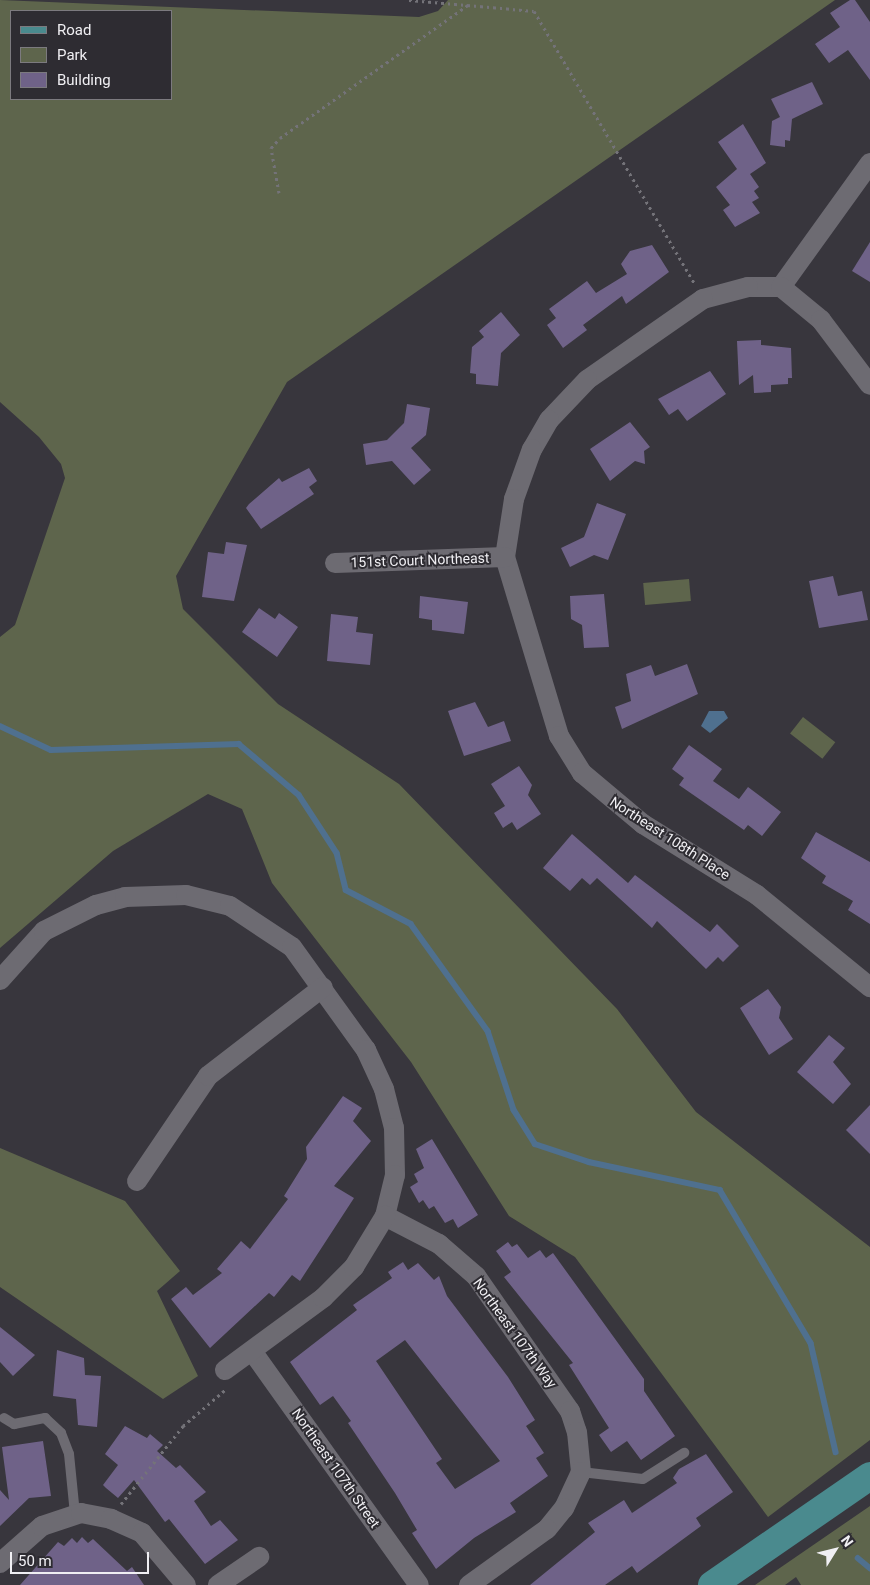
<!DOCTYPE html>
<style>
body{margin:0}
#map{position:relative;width:870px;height:1585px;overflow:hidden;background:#38363d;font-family:Roboto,sans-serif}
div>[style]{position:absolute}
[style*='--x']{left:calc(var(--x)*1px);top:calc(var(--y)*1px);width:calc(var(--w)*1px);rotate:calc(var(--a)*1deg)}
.green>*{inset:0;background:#5e654c;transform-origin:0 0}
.water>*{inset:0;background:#4f708f}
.stream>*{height:5.5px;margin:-2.75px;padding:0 2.75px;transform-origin:2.75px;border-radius:2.75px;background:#4f708f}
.building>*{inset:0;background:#6f6288}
.path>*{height:3px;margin-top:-1.5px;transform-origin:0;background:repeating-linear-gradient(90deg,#747379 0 2.5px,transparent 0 6.5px)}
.lane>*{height:10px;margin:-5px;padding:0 5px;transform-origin:5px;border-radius:5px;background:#6d6b72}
.street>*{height:20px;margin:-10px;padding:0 10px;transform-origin:10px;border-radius:10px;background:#6d6b72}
.primary>*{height:28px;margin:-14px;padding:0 14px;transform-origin:14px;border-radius:14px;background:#4a8a8e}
span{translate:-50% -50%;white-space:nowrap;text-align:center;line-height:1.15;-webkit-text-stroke:4px #2e2c32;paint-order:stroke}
.street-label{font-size:14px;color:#f0eff3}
.legend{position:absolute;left:10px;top:10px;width:162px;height:90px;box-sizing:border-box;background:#2e2c32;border:1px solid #7c7a7f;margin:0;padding:6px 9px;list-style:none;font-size:15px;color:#f0eff3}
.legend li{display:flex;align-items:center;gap:10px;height:25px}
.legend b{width:25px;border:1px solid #7c7a7f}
.north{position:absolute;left:810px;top:1525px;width:50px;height:50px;-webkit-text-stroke:4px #2e2c32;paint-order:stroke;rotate:54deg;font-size:14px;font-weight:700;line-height:20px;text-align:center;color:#f0eff3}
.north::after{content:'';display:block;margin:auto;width:18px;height:22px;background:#f0eff3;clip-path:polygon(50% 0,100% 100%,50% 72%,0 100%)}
.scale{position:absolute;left:10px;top:1552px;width:139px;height:22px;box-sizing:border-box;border:2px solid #f0eff3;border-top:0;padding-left:6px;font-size:15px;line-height:18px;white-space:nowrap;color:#f0eff3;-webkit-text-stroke:4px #2e2c32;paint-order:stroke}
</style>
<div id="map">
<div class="green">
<div style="clip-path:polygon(evenodd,0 0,419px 17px,438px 11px,448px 0,835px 0,287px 382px,176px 576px,183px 609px,278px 704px,399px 784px,617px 1009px,696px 1112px,870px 1247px,870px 1440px,768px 1517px,575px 1257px,509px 1216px,411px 1062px,272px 883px,242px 809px,208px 794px,113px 851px,0 948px,0 637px,15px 625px,65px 478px,61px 464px,39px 437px,0 402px,0 0,11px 11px,171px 11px,171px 99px,11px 99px,11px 11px)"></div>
<div style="left:689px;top:579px;width:22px;height:46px;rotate:85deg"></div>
<div style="left:803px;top:717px;width:41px;height:21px;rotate:38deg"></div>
<div style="clip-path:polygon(0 1148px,125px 1201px,180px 1271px,157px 1291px,198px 1376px,163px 1399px,0 1287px)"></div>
<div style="clip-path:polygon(870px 1506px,870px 1585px,801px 1585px,796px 1577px,785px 1585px,755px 1585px)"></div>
</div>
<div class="water">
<div style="clip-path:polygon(709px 711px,724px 711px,728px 718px,710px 733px,701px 726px)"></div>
</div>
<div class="stream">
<div style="--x:0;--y:726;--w:56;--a:25.2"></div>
<div style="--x:51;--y:750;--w:188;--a:-1.8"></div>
<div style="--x:239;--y:744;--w:79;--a:40.4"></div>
<div style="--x:299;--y:795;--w:69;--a:56.8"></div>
<div style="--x:337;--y:853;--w:38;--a:76"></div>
<div style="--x:346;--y:890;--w:73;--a:27.6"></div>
<div style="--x:411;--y:924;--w:132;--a:54.3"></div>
<div style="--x:488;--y:1031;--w:83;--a:71.8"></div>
<div style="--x:514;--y:1110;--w:40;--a:58"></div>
<div style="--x:535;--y:1144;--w:57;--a:18.4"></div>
<div style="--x:589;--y:1162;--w:134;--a:12.1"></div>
<div style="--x:720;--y:1190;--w:178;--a:59.3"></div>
<div style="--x:811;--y:1343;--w:112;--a:77.1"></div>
<div style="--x:858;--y:1558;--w:16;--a:40"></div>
</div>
<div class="building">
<div style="clip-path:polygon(850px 0,855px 0,870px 22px,870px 80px,848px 50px,829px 63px,815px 44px,840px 27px,830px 13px)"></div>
<div style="clip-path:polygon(812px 82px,823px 104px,792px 119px,790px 141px,785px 140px,785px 147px,770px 145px,772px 121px,780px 117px,771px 99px)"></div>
<div style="clip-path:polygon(743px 124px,766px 163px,750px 174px,759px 187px,754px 191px,759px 198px,752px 202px,760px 213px,735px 227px,723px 210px,730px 205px,716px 187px,737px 169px,718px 142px)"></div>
<div style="clip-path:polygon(870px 242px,870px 282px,852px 271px)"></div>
<div style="clip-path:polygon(652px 245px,669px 272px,626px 304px,622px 296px,583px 325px,587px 330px,563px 348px,547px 325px,556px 318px,549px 309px,587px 281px,596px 293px,627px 274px,621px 264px,630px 251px)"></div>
<div style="clip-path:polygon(501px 312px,520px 335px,501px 353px,498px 386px,476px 384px,476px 374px,470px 373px,472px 347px,484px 337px,479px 331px)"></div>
<div style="clip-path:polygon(761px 340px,761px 345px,791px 348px,792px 378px,788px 378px,788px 384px,771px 385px,771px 392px,754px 393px,753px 375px,739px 385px,737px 341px)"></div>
<div style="clip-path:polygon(710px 371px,726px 394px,687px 421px,678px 409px,669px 415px,658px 399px)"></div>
<div style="clip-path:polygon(407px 404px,430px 408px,426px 435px,411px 448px,431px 470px,414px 485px,392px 461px,366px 465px,363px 444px,387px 440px,404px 423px)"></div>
<div style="clip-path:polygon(630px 422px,650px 447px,644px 451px,645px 464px,635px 461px,610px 481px,590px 449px)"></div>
<div style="clip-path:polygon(309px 468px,317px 481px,309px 487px,314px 494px,261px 529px,246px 508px,249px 504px,279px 478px,282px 482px)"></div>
<div style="clip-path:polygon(597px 503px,626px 514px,608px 560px,594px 555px,570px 567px,561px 548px,584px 537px)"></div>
<div style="clip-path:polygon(226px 542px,247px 545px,234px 601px,202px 597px,208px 552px,224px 554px)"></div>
<div style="clip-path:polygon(833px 576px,838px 596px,862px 591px,868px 620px,819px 628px,809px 581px)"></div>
<div style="clip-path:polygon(604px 594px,609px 647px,584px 648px,582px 625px,571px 619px,570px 596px)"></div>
<div style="clip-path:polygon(420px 596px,468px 602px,464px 634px,432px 630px,432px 620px,419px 618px)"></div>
<div style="clip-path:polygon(259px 608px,275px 619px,279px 613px,298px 627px,277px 657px,242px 632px)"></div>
<div style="clip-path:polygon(331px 614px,358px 617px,356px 632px,373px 634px,370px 665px,327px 661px)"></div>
<div style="clip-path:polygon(687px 664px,698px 694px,622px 729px,615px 707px,631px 701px,626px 674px,651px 665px,655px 676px)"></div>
<div style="clip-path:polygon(475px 702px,488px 727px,504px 721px,511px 741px,464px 756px,448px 711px)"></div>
<div style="clip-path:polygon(689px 745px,722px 769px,713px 781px,739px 799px,748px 787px,781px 812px,762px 836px,748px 825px,744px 830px,679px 785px,684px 778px,672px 769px)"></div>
<div style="clip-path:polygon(519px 766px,532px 785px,528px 795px,541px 814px,517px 830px,512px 822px,503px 828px,494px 813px,505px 806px,491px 784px)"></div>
<div style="clip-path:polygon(816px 832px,870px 862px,870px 924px,848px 910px,853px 901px,822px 883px,826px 876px,801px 858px)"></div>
<div style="clip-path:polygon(572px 834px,628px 883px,635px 875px,710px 932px,717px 924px,739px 946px,723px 962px,718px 957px,706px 969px,657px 921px,652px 928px,597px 878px,590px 885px,582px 878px,570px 891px,543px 868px)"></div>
<div style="clip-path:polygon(768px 989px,781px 1007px,779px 1018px,793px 1039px,769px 1055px,740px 1008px)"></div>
<div style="clip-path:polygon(829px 1035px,845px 1048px,833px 1062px,851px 1084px,833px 1104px,797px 1072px)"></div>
<div style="clip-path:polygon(343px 1096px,362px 1108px,353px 1121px,371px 1141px,334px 1186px,354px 1198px,300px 1281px,292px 1275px,274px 1297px,269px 1293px,210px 1348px,171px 1299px,186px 1287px,193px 1295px,222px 1273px,217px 1269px,241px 1241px,250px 1249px,288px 1199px,284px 1196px,307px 1159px,306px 1147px)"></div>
<div style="clip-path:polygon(870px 1105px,870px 1154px,846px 1130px)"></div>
<div style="clip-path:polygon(432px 1139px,478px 1215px,458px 1228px,453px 1219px,445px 1223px,434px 1206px,429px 1209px,423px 1200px,419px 1203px,410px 1187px,418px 1182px,414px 1174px,424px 1168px,416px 1149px)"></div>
<div style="clip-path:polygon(508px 1242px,512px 1247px,517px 1244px,528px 1258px,540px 1250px,546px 1258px,553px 1253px,644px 1379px,644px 1391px,675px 1436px,641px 1460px,627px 1441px,611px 1452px,599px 1435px,609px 1428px,569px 1365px,573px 1363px,504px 1277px,511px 1272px,496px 1251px)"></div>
<div style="clip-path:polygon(evenodd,403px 1262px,408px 1270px,418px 1263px,434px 1280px,439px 1276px,447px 1296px,508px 1377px,535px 1420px,526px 1426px,544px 1453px,536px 1458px,548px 1476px,510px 1503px,516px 1512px,474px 1538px,436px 1569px,412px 1533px,417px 1530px,395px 1493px,348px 1423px,351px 1421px,333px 1396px,320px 1405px,290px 1362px,357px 1310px,353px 1305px,392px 1278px,388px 1272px,403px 1262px,405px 1340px,500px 1461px,455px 1489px,436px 1463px,442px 1459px,376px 1361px,405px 1340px)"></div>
<div style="clip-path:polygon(0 1327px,35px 1355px,13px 1376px,0 1362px)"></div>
<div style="clip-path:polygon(57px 1350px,84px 1358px,85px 1375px,101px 1376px,97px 1427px,78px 1425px,76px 1399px,53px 1396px)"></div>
<div style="clip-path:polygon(125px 1426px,147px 1438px,150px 1434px,163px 1445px,157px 1451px,176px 1468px,180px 1465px,206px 1492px,194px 1501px,211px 1526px,220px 1520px,238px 1540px,205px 1564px,169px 1519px,165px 1522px,134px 1480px,118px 1498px,106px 1488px,103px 1485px,118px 1465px,105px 1454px)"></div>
<div style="clip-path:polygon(43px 1441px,51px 1496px,29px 1498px,0 1526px,0 1490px,9px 1500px,2px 1447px)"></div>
<div style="clip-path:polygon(706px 1454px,733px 1492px,696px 1518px,701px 1526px,637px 1573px,632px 1566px,605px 1585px,530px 1585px,595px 1532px,588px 1523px,624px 1500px,632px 1513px,677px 1483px,673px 1478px,679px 1469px)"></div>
<div style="clip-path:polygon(82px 1537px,88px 1543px,93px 1539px,127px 1571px,132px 1567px,144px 1585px,20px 1585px,58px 1542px,64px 1546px,72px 1538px,77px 1543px)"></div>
</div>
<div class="path">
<div style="--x:409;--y:0;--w:125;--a:5"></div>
<div style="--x:534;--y:11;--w:316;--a:59.5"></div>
<div style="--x:279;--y:193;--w:46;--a:-100.1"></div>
<div style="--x:271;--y:148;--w:13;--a:-48"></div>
<div style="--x:280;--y:138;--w:232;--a:-35.3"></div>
<div style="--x:121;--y:1504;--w:100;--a:-51.5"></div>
<div style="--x:183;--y:1426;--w:57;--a:-40.7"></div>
</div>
<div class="lane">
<div style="--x:4;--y:1418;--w:12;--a:31"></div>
<div style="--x:14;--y:1424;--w:32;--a:-11"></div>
<div style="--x:45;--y:1418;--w:22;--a:43"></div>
<div style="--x:61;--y:1433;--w:22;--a:69"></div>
<div style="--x:69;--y:1454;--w:60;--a:84.3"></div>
<div style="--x:581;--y:1472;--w:62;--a:6.4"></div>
<div style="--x:643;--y:1479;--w:49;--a:-32.4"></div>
</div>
<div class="street">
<div style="--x:870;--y:163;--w:153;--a:125.7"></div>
<div style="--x:781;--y:287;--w:33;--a:180"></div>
<div style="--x:748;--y:287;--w:47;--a:165.1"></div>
<div style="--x:703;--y:299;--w:141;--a:145.1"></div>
<div style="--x:587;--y:380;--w:55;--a:133.5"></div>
<div style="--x:549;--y:420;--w:34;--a:120"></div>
<div style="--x:532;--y:449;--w:53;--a:109.8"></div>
<div style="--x:514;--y:499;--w:59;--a:98.8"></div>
<div style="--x:505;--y:557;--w:187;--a:73.2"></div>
<div style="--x:559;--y:736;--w:44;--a:58.1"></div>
<div style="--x:582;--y:773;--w:80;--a:39.9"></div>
<div style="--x:643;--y:824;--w:134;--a:31.9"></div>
<div style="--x:757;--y:895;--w:146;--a:39.2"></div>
<div style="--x:781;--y:287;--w:52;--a:39.5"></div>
<div style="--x:821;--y:320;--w:81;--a:53"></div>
<div style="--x:335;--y:563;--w:170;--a:-2"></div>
<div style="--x:0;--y:980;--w:66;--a:-48.1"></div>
<div style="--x:44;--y:931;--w:58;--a:-26.6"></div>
<div style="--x:96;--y:905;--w:30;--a:-15"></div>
<div style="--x:125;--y:897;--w:61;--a:-1.9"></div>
<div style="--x:186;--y:895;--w:45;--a:14"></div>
<div style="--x:230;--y:906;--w:74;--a:33.5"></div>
<div style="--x:292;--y:947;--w:127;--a:54.3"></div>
<div style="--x:366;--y:1050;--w:43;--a:65.2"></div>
<div style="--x:384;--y:1089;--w:40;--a:75.6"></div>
<div style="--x:394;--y:1128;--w:47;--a:88.8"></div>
<div style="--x:395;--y:1175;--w:42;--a:103.7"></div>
<div style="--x:385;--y:1216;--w:61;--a:27.4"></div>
<div style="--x:439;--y:1244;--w:49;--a:40.9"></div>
<div style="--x:476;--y:1276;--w:165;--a:55.2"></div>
<div style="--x:570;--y:1411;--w:22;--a:72"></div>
<div style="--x:577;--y:1432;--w:40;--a:84.3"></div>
<div style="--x:581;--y:1472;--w:40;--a:115"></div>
<div style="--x:564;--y:1508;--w:27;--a:129"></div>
<div style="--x:547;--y:1529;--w:96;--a:144.3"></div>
<div style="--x:137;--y:1181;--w:127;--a:-55.9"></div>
<div style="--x:208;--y:1076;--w:145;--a:-37.7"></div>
<div style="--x:252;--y:1351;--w:287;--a:54.5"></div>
<div style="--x:225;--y:1370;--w:122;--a:-36.3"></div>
<div style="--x:323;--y:1298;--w:44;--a:-45"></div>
<div style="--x:354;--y:1267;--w:60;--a:-58.7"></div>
<div style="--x:0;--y:1563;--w:56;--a:-41.4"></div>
<div style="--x:42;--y:1526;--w:41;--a:-18.4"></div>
<div style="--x:81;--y:1513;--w:31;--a:11"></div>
<div style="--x:111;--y:1519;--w:34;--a:24"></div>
<div style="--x:142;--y:1533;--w:68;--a:49.8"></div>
<div style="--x:218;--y:1585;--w:50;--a:-34.3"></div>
</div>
<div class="primary">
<div style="--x:712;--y:1585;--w:192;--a:-34.6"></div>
</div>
<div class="street-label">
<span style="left:420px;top:560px;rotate:-2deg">151st Court Northeast</span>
<span style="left:670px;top:838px;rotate:33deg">Northeast 108th Place</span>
<span style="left:515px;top:1333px;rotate:54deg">Northeast 107th Way</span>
<span style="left:336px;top:1468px;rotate:55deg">Northeast 107th Street</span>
</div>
<ul class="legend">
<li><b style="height:6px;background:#4a8a8e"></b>Road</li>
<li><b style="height:14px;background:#5e654c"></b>Park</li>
<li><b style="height:14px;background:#6f6288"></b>Building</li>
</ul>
<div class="north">N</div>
<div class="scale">50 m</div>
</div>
